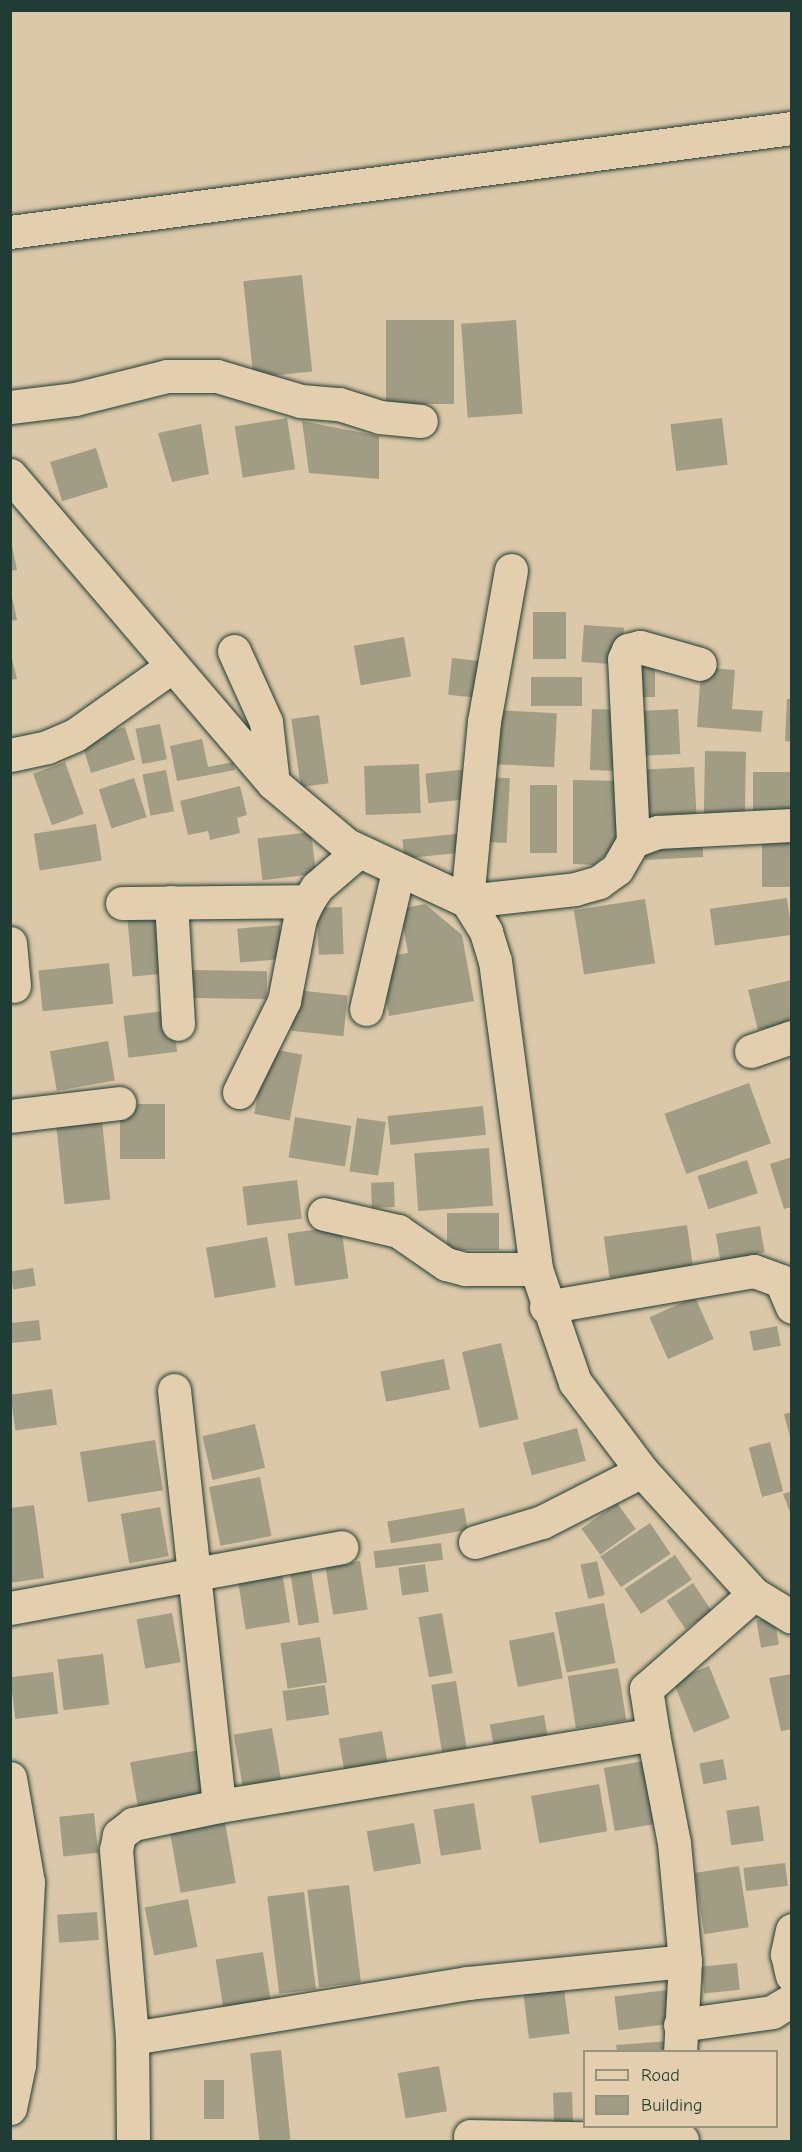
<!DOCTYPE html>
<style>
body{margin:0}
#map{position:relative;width:802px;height:2152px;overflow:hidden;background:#dbc8a8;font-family:"Comic Neue",sans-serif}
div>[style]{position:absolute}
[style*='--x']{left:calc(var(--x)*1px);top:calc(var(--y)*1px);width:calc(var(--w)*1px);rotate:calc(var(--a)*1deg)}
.building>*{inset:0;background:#a19d84;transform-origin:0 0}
.roads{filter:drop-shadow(0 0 2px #1f3d34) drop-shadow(0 0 2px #1f3d34)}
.minor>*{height:33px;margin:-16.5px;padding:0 16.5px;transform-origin:16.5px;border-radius:16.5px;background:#e3cead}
.tertiary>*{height:33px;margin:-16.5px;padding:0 16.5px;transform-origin:16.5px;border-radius:16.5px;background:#e3cead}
span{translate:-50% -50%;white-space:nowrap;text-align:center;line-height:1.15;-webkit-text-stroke:4.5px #e3cead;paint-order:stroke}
.frame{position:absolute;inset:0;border:12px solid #1f3d34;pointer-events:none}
.legend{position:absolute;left:583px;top:2050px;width:195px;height:78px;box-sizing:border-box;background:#e3cead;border:2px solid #95947d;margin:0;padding:8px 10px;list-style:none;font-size:18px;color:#1f3d34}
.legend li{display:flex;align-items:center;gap:12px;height:30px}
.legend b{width:30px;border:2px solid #95947d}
</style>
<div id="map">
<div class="building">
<div style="left:302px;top:275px;width:97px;height:59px;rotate:84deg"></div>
<div style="left:454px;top:320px;width:84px;height:68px;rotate:90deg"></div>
<div style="left:516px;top:320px;width:94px;height:55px;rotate:86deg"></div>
<div style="left:287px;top:418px;width:52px;height:53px;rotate:81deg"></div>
<div style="left:722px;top:418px;width:47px;height:52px;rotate:83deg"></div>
<div style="clip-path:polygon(302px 421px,379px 436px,379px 479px,309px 473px)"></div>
<div style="clip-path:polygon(201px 424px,209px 474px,172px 482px,158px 433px)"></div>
<div style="left:96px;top:448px;width:41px;height:48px;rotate:73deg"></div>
<div style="clip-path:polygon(10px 536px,17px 570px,10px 571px)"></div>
<div style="clip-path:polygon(10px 588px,17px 620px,10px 621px)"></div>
<div style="left:566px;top:612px;width:47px;height:33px;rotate:90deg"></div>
<div style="left:584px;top:625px;width:40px;height:37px;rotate:4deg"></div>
<div style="left:404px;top:637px;width:40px;height:51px;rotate:80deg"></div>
<div style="clip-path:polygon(10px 651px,17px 679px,10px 680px)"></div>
<div style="left:632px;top:652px;width:23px;height:45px"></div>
<div style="left:452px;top:658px;width:30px;height:37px;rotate:6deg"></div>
<div style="clip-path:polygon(701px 667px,735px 670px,732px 709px,763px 711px,761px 732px,697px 727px)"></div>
<div style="left:531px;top:677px;width:51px;height:29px"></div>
<div style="clip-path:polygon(787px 699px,792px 699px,792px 742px,785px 741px)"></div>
<div style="left:592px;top:709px;width:28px;height:61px;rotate:2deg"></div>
<div style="left:678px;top:709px;width:45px;height:46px;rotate:87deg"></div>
<div style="left:494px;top:710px;width:63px;height:54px;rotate:3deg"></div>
<div style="left:319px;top:715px;width:69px;height:28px;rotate:82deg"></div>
<div style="left:160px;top:724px;width:36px;height:25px;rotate:79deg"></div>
<div style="left:125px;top:727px;width:34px;height:46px;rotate:73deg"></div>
<div style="clip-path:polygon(202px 739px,208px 767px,233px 762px,235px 770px,177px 781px,170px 746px)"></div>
<div style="left:705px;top:751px;width:41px;height:65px;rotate:1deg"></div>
<div style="left:65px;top:762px;width:55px;height:34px;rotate:70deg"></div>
<div style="left:419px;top:764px;width:49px;height:55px;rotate:88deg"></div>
<div style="left:694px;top:767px;width:54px;height:63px;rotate:87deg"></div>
<div style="left:468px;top:769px;width:30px;height:43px;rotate:84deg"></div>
<div style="left:166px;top:770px;width:42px;height:24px;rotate:79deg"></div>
<div style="left:792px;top:772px;width:45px;height:39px;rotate:90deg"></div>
<div style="left:488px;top:777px;width:22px;height:65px;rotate:3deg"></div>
<div style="left:134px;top:778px;width:41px;height:37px;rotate:72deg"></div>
<div style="clip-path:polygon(573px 780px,626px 781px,626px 837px,594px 865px,573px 864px)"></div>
<div style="left:530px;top:785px;width:27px;height:68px"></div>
<div style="clip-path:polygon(240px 786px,247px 815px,237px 818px,240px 833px,210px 840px,208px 831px,188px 835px,180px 801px)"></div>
<div style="left:96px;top:824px;width:37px;height:63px;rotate:81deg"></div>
<div style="left:762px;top:828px;width:30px;height:59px"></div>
<div style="left:311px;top:832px;width:42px;height:54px;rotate:83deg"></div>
<div style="left:465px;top:833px;width:19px;height:63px;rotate:84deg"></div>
<div style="left:702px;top:835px;width:22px;height:58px;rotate:87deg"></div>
<div style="left:787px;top:898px;width:37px;height:78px;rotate:82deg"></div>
<div style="left:645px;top:899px;width:65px;height:72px;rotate:81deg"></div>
<div style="clip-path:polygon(425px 904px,462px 935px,474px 1001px,389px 1016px,379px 958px,408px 953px,400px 909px)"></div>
<div style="left:342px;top:907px;width:47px;height:25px;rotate:88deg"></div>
<div style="left:158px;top:912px;width:62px;height:31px;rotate:85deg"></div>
<div style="left:280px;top:925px;width:34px;height:43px;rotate:85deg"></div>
<div style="left:109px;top:963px;width:41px;height:71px;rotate:84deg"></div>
<div style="left:192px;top:970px;width:75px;height:28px;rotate:1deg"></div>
<div style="clip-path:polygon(792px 980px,792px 1022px,758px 1030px,748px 990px)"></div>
<div style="left:295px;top:990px;width:53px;height:41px;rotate:6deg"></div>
<div style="left:172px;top:1010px;width:42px;height:49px;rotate:83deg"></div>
<div style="left:108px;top:1041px;width:40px;height:59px;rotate:80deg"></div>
<div style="left:267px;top:1048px;width:36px;height:67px;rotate:11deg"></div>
<div style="left:749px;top:1083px;width:64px;height:90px;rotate:70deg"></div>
<div style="left:165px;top:1104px;width:55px;height:45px;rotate:90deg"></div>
<div style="left:483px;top:1106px;width:29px;height:96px;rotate:84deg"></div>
<div style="left:101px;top:1111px;width:89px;height:46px;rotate:84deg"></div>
<div style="left:295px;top:1117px;width:57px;height:41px;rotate:9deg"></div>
<div style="left:357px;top:1118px;width:29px;height:54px;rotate:8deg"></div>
<div style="left:489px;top:1148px;width:58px;height:75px;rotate:86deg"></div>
<div style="clip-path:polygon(792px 1157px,792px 1207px,784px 1209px,770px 1164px)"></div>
<div style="left:747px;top:1160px;width:35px;height:52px;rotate:72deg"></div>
<div style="left:297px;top:1180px;width:39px;height:55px;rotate:83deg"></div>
<div style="left:394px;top:1182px;width:25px;height:23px;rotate:88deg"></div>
<div style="left:447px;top:1213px;width:52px;height:37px"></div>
<div style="left:687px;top:1225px;width:42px;height:84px;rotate:82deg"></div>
<div style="left:341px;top:1226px;width:53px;height:54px;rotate:82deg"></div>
<div style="left:760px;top:1226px;width:27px;height:45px;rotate:80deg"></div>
<div style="left:267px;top:1237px;width:51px;height:62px;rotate:80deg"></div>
<div style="left:33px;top:1268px;width:18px;height:23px;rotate:81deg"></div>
<div style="left:695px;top:1297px;width:46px;height:50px;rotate:66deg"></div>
<div style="left:39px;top:1320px;width:20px;height:29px;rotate:84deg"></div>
<div style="left:777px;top:1326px;width:20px;height:28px;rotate:79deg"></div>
<div style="left:501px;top:1343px;width:78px;height:40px;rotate:77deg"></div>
<div style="left:444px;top:1359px;width:31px;height:65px;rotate:79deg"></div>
<div style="left:52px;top:1389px;width:36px;height:42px;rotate:82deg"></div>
<div style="clip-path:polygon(792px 1412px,792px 1441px,791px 1441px,784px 1414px)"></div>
<div style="left:255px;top:1424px;width:45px;height:54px;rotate:77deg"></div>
<div style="left:577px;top:1428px;width:34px;height:56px;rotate:75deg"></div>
<div style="left:155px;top:1440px;width:51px;height:76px;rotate:81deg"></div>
<div style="left:770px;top:1442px;width:51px;height:22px;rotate:75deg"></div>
<div style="left:260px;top:1477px;width:60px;height:52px;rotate:79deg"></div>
<div style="clip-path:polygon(792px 1491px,792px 1515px,791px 1515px,783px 1494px)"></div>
<div style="left:617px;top:1503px;width:32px;height:44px;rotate:54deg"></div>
<div style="clip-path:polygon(34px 1505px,44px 1578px,10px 1583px,10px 1508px)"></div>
<div style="left:160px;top:1507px;width:50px;height:40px;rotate:80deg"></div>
<div style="left:464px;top:1508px;width:22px;height:78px;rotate:80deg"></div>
<div style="left:650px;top:1523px;width:37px;height:60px;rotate:56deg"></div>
<div style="left:441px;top:1543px;width:17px;height:68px;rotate:83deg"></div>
<div style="left:675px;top:1555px;width:30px;height:61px;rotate:56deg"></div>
<div style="left:360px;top:1561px;width:49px;height:35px;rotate:81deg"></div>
<div style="left:597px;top:1561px;width:35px;height:17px;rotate:77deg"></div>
<div style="left:425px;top:1564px;width:28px;height:27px;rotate:82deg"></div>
<div style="left:311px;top:1570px;width:53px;height:21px;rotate:81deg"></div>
<div style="left:282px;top:1571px;width:52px;height:45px;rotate:81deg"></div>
<div style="left:693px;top:1583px;width:34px;height:32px;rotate:56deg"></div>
<div style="left:604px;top:1603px;width:61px;height:50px;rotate:79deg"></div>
<div style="left:172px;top:1613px;width:50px;height:36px;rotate:80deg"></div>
<div style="left:442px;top:1613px;width:61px;height:24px;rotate:80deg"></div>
<div style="left:774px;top:1617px;width:28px;height:18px;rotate:80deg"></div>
<div style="left:554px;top:1632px;width:47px;height:46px;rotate:79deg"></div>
<div style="left:320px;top:1637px;width:46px;height:40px;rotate:81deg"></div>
<div style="left:103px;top:1654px;width:51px;height:46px;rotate:83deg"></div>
<div style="left:709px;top:1666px;width:56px;height:39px;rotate:68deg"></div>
<div style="left:618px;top:1668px;width:53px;height:51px;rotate:81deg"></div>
<div style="left:53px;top:1672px;width:42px;height:43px;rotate:83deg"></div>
<div style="clip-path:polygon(792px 1674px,792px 1729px,781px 1731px,769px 1678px)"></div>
<div style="left:456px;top:1681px;width:68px;height:25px;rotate:81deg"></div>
<div style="left:325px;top:1685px;width:30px;height:43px;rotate:82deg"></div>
<div style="left:544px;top:1715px;width:28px;height:55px;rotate:80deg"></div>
<div style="left:272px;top:1728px;width:58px;height:39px;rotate:80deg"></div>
<div style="left:382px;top:1731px;width:42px;height:44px;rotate:80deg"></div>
<div style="left:200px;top:1750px;width:46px;height:71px;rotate:80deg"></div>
<div style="left:723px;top:1759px;width:21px;height:24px;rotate:79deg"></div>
<div style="left:649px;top:1760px;width:64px;height:46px;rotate:80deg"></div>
<div style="left:599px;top:1784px;width:48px;height:69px;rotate:80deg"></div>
<div style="left:474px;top:1803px;width:47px;height:41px;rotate:81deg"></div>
<div style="left:759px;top:1806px;width:35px;height:33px;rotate:82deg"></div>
<div style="left:94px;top:1813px;width:40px;height:35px;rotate:84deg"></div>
<div style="left:225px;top:1822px;width:62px;height:56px;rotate:80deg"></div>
<div style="left:414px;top:1823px;width:41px;height:48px;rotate:80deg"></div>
<div style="left:785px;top:1863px;width:23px;height:42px;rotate:83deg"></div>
<div style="left:739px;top:1866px;width:62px;height:45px;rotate:81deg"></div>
<div style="left:349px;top:1885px;width:98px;height:42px;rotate:83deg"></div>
<div style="left:304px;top:1892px;width:98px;height:37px;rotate:83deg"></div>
<div style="left:188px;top:1899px;width:49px;height:44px;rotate:79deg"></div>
<div style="left:97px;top:1912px;width:28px;height:40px;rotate:86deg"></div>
<div style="left:263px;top:1952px;width:58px;height:48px;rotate:81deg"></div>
<div style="left:737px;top:1963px;width:27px;height:36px;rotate:84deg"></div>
<div style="left:564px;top:1988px;width:46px;height:41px;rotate:83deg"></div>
<div style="left:667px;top:1990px;width:34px;height:53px;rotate:83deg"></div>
<div style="clip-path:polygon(670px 2041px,670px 2052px,617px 2052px,616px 2045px)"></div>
<div style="left:281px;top:2050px;width:90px;height:31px;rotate:84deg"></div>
<div style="left:439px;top:2066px;width:46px;height:42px;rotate:80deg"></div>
<div style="left:204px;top:2080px;width:20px;height:39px"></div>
<div style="left:572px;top:2092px;width:34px;height:19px;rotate:88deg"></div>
</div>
<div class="roads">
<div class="minor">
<div style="--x:10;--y:232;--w:789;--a:-7.58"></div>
<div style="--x:10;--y:407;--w:65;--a:-7"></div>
<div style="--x:75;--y:399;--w:95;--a:-14"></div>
<div style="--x:167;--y:376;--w:50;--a:0"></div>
<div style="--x:217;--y:376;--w:88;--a:16.6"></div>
<div style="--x:301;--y:401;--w:38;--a:5"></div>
<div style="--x:339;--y:404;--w:43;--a:17.6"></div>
<div style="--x:380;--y:417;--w:41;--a:5.6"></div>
<div style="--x:511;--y:570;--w:153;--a:100.1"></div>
<div style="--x:484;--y:721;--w:181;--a:95.4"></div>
<div style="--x:467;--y:901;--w:109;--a:-6.3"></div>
<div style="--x:575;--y:889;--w:25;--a:-16"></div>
<div style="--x:599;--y:882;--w:22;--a:-36"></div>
<div style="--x:617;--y:869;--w:32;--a:-60"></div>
<div style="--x:633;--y:841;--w:27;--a:-20"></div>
<div style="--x:658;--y:832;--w:134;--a:-3"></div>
<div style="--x:234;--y:651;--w:78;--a:65.7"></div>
<div style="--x:266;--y:722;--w:61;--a:83.5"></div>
<div style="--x:10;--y:755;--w:38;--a:-12"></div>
<div style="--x:47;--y:747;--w:30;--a:-23"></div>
<div style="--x:75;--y:735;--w:118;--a:-35.3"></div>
<div style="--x:633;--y:841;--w:182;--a:-92.8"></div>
<div style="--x:624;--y:659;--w:10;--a:-66"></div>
<div style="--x:628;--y:650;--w:12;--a:-14"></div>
<div style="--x:640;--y:647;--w:62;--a:15.8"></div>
<div style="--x:171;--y:902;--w:122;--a:86.7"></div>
<div style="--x:122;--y:903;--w:186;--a:-0.6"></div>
<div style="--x:10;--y:943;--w:43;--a:84.7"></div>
<div style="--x:366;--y:1009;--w:142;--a:-76.9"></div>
<div style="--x:751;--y:1051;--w:43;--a:-18.9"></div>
<div style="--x:239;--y:1092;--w:102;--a:-63.7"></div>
<div style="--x:284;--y:1001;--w:85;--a:-79.1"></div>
<div style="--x:300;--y:918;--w:19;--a:-65"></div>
<div style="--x:308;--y:901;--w:17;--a:-57"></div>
<div style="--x:317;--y:887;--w:55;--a:-40.6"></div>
<div style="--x:10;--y:1116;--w:110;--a:-6.8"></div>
<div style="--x:324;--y:1214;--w:76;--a:12.9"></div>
<div style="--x:398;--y:1231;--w:58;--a:34.5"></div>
<div style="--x:446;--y:1264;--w:20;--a:15"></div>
<div style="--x:465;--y:1269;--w:71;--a:0"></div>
<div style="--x:546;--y:1307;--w:211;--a:-9.8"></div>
<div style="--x:754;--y:1271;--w:29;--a:20"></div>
<div style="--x:781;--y:1281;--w:28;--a:67"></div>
<div style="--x:174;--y:1390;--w:418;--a:83.8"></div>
<div style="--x:219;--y:1806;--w:440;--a:-9.4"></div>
<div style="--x:653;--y:1734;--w:46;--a:-98.8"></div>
<div style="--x:646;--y:1689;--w:144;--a:-41.3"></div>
<div style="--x:475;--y:1542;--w:70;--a:-16.6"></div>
<div style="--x:542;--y:1522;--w:112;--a:-27"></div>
<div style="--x:10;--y:1608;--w:337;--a:-10.4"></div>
<div style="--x:653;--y:1734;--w:111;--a:79.1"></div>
<div style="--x:674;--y:1843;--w:119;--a:84.7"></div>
<div style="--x:685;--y:1961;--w:91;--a:93.1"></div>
<div style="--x:10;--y:1778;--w:106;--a:80.2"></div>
<div style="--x:28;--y:1882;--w:183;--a:92.8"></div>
<div style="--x:19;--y:2065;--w:44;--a:101.8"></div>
<div style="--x:219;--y:1806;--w:88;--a:168.2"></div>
<div style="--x:133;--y:1824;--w:18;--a:142"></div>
<div style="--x:119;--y:1835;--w:15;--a:101"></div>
<div style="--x:116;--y:1850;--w:189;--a:85.1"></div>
<div style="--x:132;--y:2038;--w:340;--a:-9.3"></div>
<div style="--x:468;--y:1983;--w:218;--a:-5.8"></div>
<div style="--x:792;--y:1930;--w:25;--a:102"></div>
<div style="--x:787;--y:1954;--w:22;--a:77"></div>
<div style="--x:680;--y:2025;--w:93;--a:-8"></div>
<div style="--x:772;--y:2012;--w:23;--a:-31"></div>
<div style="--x:132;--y:2038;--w:104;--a:89.4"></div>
<div style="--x:470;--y:2136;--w:212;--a:1.1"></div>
</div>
<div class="tertiary">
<div style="--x:10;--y:475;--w:405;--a:49.5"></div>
<div style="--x:273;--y:783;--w:97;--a:40"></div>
<div style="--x:347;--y:845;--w:132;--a:25"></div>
<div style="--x:467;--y:901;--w:36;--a:58"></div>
<div style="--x:486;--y:932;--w:30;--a:73"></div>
<div style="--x:495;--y:961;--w:311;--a:82.4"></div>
<div style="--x:536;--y:1269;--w:120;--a:71"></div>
<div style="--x:575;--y:1382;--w:111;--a:53"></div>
<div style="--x:642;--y:1471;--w:166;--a:47.7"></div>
<div style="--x:754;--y:1594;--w:44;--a:31.2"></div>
</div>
</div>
<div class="frame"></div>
<ul class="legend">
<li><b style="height:8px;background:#e3cead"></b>Road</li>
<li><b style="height:16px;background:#a19d84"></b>Building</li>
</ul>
</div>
